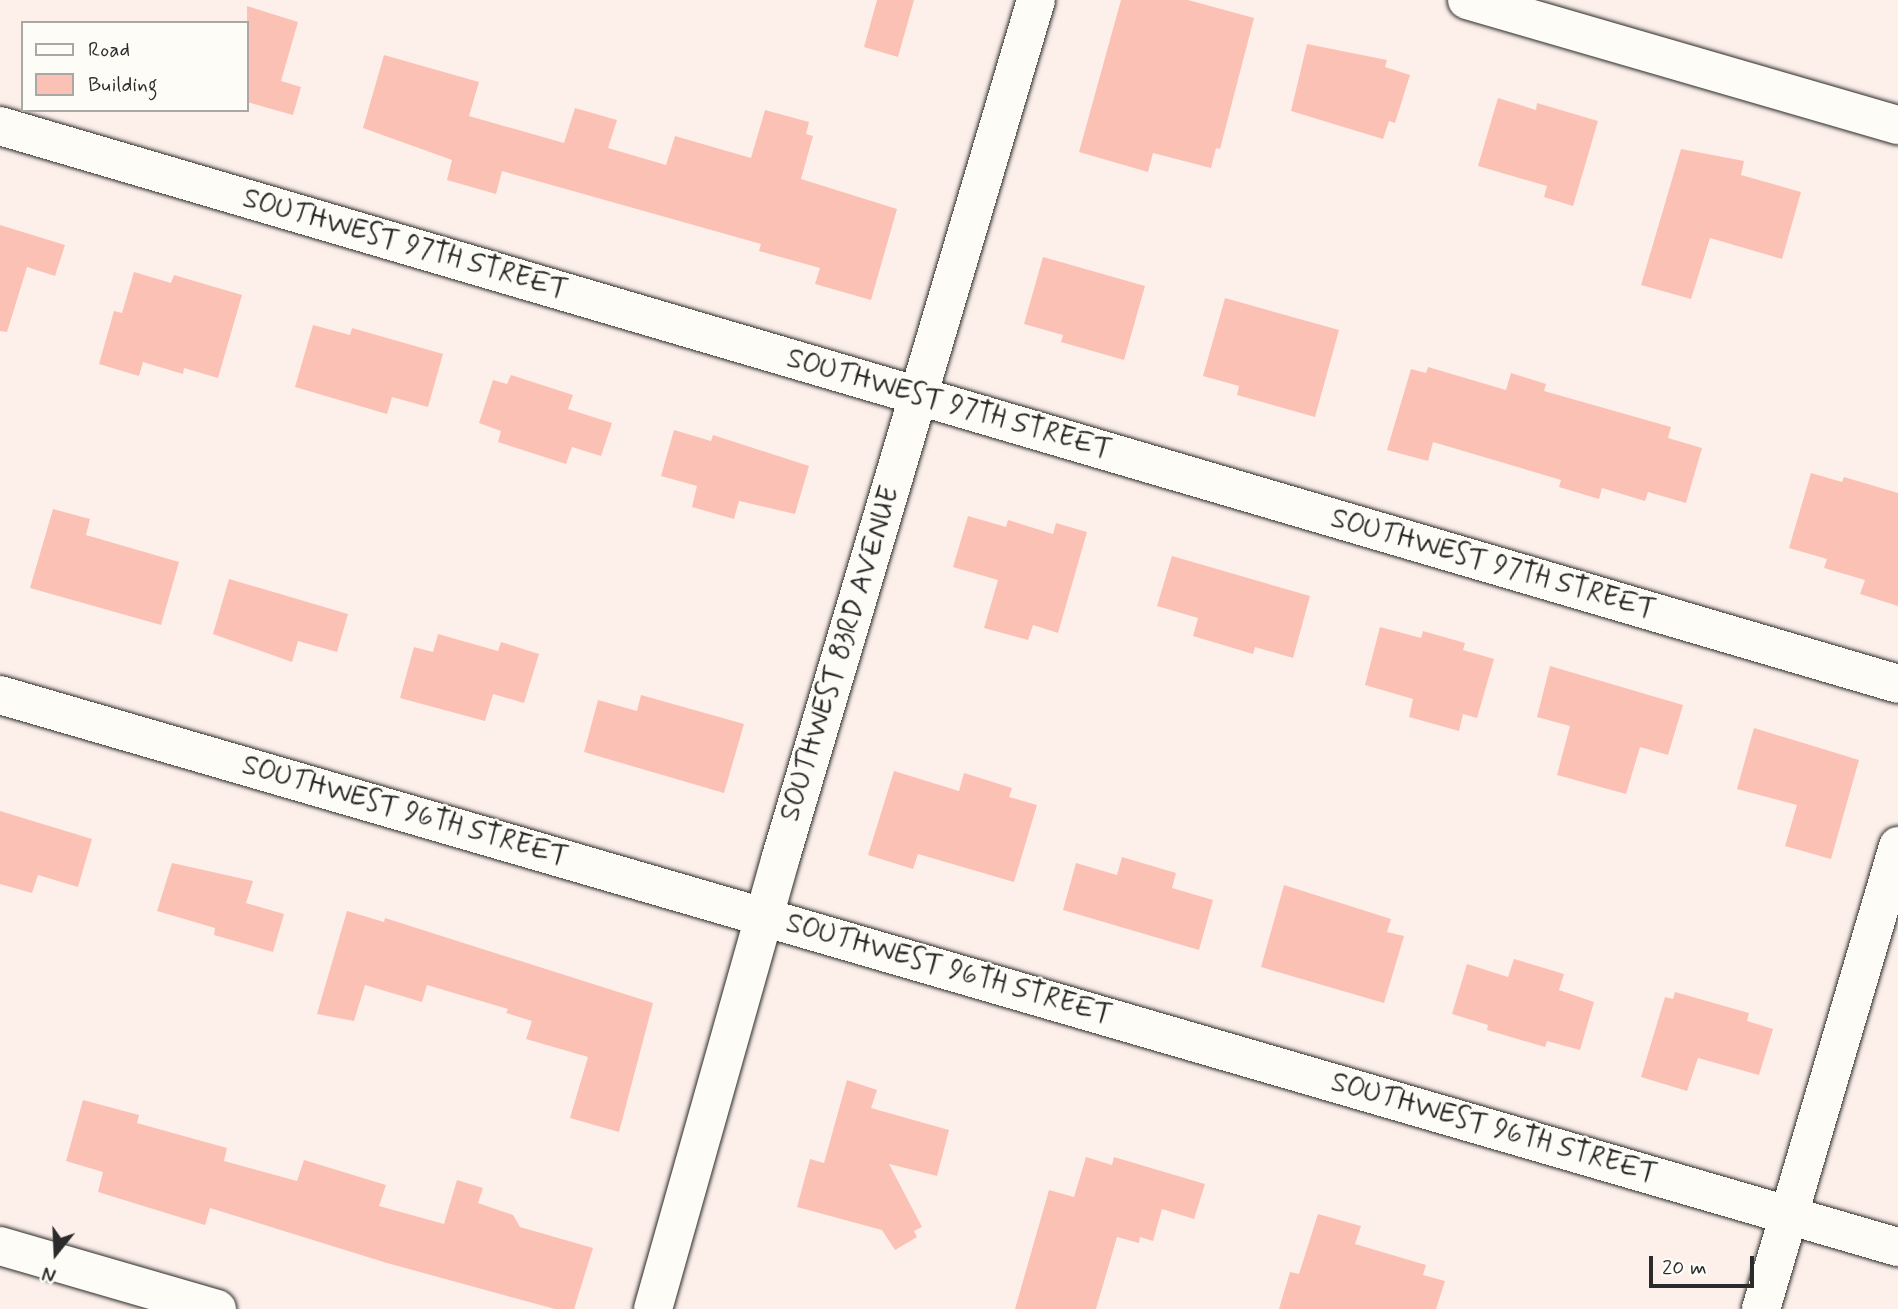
<!DOCTYPE html>
<style>
body{margin:0}
#map{position:relative;width:1898px;height:1309px;overflow:hidden;background:#fdf0ea;font-family:Mynerve,sans-serif}
div>[style]{position:absolute}
[style*='--x']{left:calc(var(--x)*1px);top:calc(var(--y)*1px);width:calc(var(--w)*1px);rotate:calc(var(--a)*1deg)}
.building>*{inset:0;background:#fcc1b5}
.roads{filter:drop-shadow(0 0 2px #2b2b2b) drop-shadow(0 0 2px #2b2b2b)}
.street>*{height:38px;margin:-19px;padding:0 19px;transform-origin:19px;border-radius:19px;background:#fdfcf7}
.secondary>*{height:38px;margin:-19px;padding:0 19px;transform-origin:19px;border-radius:19px;background:#fdfcf7}
span{translate:-50% -50%;white-space:nowrap;text-align:center;line-height:1.15;-webkit-text-stroke:5px #fdfcf7;paint-order:stroke}
.street-label{font-size:28px;color:#2b2b2b}
.legend{position:absolute;left:21px;top:21px;width:228px;height:91px;box-sizing:border-box;background:#fdfcf7;border:2px solid #a9a8a5;margin:0;padding:9px 12px;list-style:none;font-size:21px;color:#2b2b2b}
.legend li{display:flex;align-items:center;gap:14px;height:35px}
.legend b{width:35px;border:2px solid #a9a8a5}
.north{position:absolute;left:21px;top:1218px;width:70px;height:70px;-webkit-text-stroke:5px #fdfcf7;paint-order:stroke;rotate:198deg;font-size:19px;font-weight:700;line-height:28px;text-align:center;color:#2b2b2b}
.north::after{content:'';display:block;margin:auto;width:24px;height:32px;background:#2b2b2b;clip-path:polygon(50% 0,100% 100%,50% 72%,0 100%)}
.scale{position:absolute;left:1649px;top:1256px;width:105px;height:32px;box-sizing:border-box;border:4px solid #2b2b2b;border-top:0;padding-left:9px;font-size:21px;line-height:24px;white-space:nowrap;color:#2b2b2b;-webkit-text-stroke:5px #fdfcf7;paint-order:stroke}
</style>
<div id="map">
<div class="building">
<div style="clip-path:polygon(877px 0,914px 0,898px 57px,864px 47px)"></div>
<div style="clip-path:polygon(1121px 0,1188px 0,1254px 18px,1220px 149px,1216px 148px,1211px 168px,1153px 153px,1148px 172px,1079px 152px)"></div>
<div style="clip-path:polygon(247px 6px,298px 22px,281px 81px,301px 87px,293px 115px,247px 102px)"></div>
<div style="clip-path:polygon(1307px 44px,1387px 60px,1385px 67px,1410px 75px,1395px 123px,1389px 121px,1383px 139px,1291px 111px)"></div>
<div style="clip-path:polygon(384px 55px,479px 82px,469px 116px,564px 143px,575px 108px,617px 120px,608px 148px,666px 165px,675px 136px,751px 158px,765px 110px,809px 122px,806px 134px,813px 136px,801px 179px,897px 209px,871px 300px,815px 284px,820px 268px,759px 251px,761px 244px,502px 171px,496px 194px,447px 180px,452px 160px,363px 128px)"></div>
<div style="clip-path:polygon(1498px 98px,1536px 110px,1537px 103px,1598px 121px,1573px 206px,1544px 197px,1547px 186px,1478px 166px)"></div>
<div style="clip-path:polygon(1681px 149px,1744px 161px,1741px 175px,1801px 192px,1782px 259px,1710px 238px,1691px 299px,1641px 285px)"></div>
<div style="clip-path:polygon(0 225px,65px 245px,55px 276px,27px 267px,7px 332px,0 331px)"></div>
<div style="clip-path:polygon(1043px 257px,1145px 286px,1124px 360px,1061px 342px,1063px 335px,1024px 324px)"></div>
<div style="clip-path:polygon(134px 272px,171px 283px,174px 275px,242px 295px,218px 378px,184px 368px,183px 374px,143px 362px,139px 376px,99px 364px,114px 311px,122px 313px)"></div>
<div style="clip-path:polygon(1225px 298px,1339px 330px,1315px 417px,1237px 395px,1239px 386px,1203px 376px)"></div>
<div style="clip-path:polygon(313px 325px,350px 335px,352px 328px,443px 354px,428px 407px,392px 397px,387px 414px,295px 387px)"></div>
<div style="clip-path:polygon(1428px 367px,1506px 390px,1511px 373px,1546px 384px,1544px 391px,1671px 427px,1668px 438px,1702px 448px,1686px 503px,1648px 492px,1645px 501px,1602px 488px,1599px 499px,1559px 487px,1561px 480px,1433px 442px,1428px 461px,1387px 450px,1411px 369px,1426px 373px)"></div>
<div style="clip-path:polygon(511px 375px,573px 395px,568px 409px,612px 423px,601px 456px,572px 447px,566px 464px,498px 442px,501px 431px,479px 423px,493px 380px,507px 384px)"></div>
<div style="clip-path:polygon(674px 430px,711px 441px,713px 435px,809px 466px,795px 514px,739px 501px,734px 519px,692px 507px,697px 486px,661px 476px)"></div>
<div style="clip-path:polygon(1811px 473px,1842px 482px,1844px 477px,1898px 493px,1898px 606px,1860px 594px,1865px 580px,1824px 568px,1827px 559px,1789px 548px)"></div>
<div style="clip-path:polygon(53px 509px,90px 519px,86px 535px,179px 562px,161px 625px,30px 588px)"></div>
<div style="clip-path:polygon(968px 516px,1006px 527px,1008px 520px,1053px 534px,1056px 523px,1087px 532px,1058px 633px,1033px 625px,1028px 640px,984px 628px,998px 580px,953px 567px)"></div>
<div style="clip-path:polygon(1172px 556px,1310px 596px,1293px 658px,1255px 647px,1253px 654px,1193px 636px,1198px 618px,1157px 606px)"></div>
<div style="clip-path:polygon(229px 579px,348px 614px,337px 652px,298px 641px,292px 662px,213px 634px)"></div>
<div style="clip-path:polygon(1380px 627px,1421px 638px,1423px 631px,1465px 643px,1463px 650px,1494px 659px,1477px 718px,1463px 714px,1459px 731px,1409px 717px,1413px 699px,1365px 685px)"></div>
<div style="clip-path:polygon(438px 634px,498px 651px,501px 642px,539px 654px,524px 703px,493px 694px,485px 721px,400px 698px,414px 647px,433px 652px)"></div>
<div style="clip-path:polygon(1550px 666px,1683px 705px,1668px 755px,1640px 747px,1626px 794px,1557px 775px,1570px 726px,1537px 717px)"></div>
<div style="clip-path:polygon(641px 695px,744px 724px,724px 793px,584px 752px,598px 700px,637px 711px)"></div>
<div style="clip-path:polygon(1754px 728px,1859px 760px,1831px 859px,1785px 846px,1797px 805px,1737px 789px)"></div>
<div style="clip-path:polygon(894px 771px,959px 791px,964px 773px,1012px 788px,1009px 797px,1037px 805px,1014px 882px,918px 854px,913px 869px,868px 855px)"></div>
<div style="clip-path:polygon(0 811px,92px 839px,78px 887px,38px 875px,32px 893px,0 884px)"></div>
<div style="clip-path:polygon(1122px 857px,1176px 873px,1172px 888px,1213px 900px,1199px 950px,1063px 910px,1076px 863px,1117px 875px)"></div>
<div style="clip-path:polygon(172px 863px,253px 881px,246px 903px,284px 914px,273px 952px,214px 935px,215px 928px,157px 911px)"></div>
<div style="clip-path:polygon(1284px 885px,1391px 919px,1387px 932px,1404px 936px,1384px 1003px,1261px 967px)"></div>
<div style="clip-path:polygon(347px 911px,384px 922px,385px 918px,653px 1003px,619px 1132px,570px 1118px,588px 1057px,526px 1039px,532px 1021px,506px 1013px,508px 1009px,427px 985px,422px 1002px,365px 985px,354px 1021px,317px 1014px)"></div>
<div style="clip-path:polygon(1514px 959px,1564px 974px,1559px 990px,1594px 1002px,1580px 1050px,1547px 1041px,1545px 1047px,1487px 1030px,1488px 1025px,1452px 1014px,1467px 964px,1508px 977px)"></div>
<div style="clip-path:polygon(1675px 992px,1749px 1013px,1747px 1021px,1773px 1029px,1759px 1075px,1698px 1058px,1687px 1091px,1641px 1077px,1665px 997px,1673px 999px)"></div>
<div style="clip-path:polygon(847px 1080px,877px 1090px,871px 1108px,949px 1130px,937px 1176px,889px 1164px,922px 1227px,914px 1231px,917px 1237px,895px 1250px,882px 1230px,797px 1207px,810px 1159px,824px 1163px)"></div>
<div style="clip-path:polygon(83px 1100px,139px 1115px,137px 1123px,227px 1148px,224px 1161px,297px 1181px,304px 1160px,386px 1185px,379px 1206px,444px 1224px,457px 1180px,483px 1188px,478px 1203px,513px 1215px,520px 1227px,593px 1248px,574px 1309px,555px 1309px,387px 1263px,210px 1208px,205px 1225px,98px 1192px,103px 1172px,66px 1161px)"></div>
<div style="clip-path:polygon(1086px 1157px,1112px 1165px,1114px 1157px,1205px 1184px,1194px 1219px,1162px 1209px,1153px 1241px,1140px 1237px,1139px 1243px,1117px 1237px,1096px 1309px,1015px 1309px,1049px 1190px,1074px 1197px)"></div>
<div style="clip-path:polygon(1318px 1214px,1361px 1226px,1355px 1244px,1426px 1265px,1423px 1275px,1445px 1281px,1436px 1309px,1279px 1309px,1290px 1272px,1299px 1274px)"></div>
</div>
<div class="roads">
<div class="street">
<div style="--x:1467;--y:0;--w:449;--a:16.2"></div>
<div style="--x:0;--y:126;--w:1978;--a:16.38"></div>
<div style="--x:0;--y:1246;--w:226;--a:16.2"></div>
<div style="--x:653;--y:1309;--w:467;--a:-74.2"></div>
<div style="--x:780;--y:860;--w:897;--a:-73.42"></div>
<div style="--x:1761;--y:1309;--w:483;--a:-73.5"></div>
</div>
<div class="secondary">
<div style="--x:0;--y:695;--w:1977;--a:16.22"></div>
</div>
</div>
<div class="street-label">
<span style="left:405px;top:245px;rotate:16deg">SOUTHWEST 97TH STREET</span>
<span style="left:949px;top:405px;rotate:16deg">SOUTHWEST 97TH STREET</span>
<span style="left:1493px;top:565px;rotate:16deg">SOUTHWEST 97TH STREET</span>
<span style="left:841px;top:654px;rotate:-73deg">SOUTHWEST 83RD AVENUE</span>
<span style="left:405px;top:812px;rotate:16deg">SOUTHWEST 96TH STREET</span>
<span style="left:949px;top:970px;rotate:16deg">SOUTHWEST 96TH STREET</span>
<span style="left:1494px;top:1129px;rotate:16deg">SOUTHWEST 96TH STREET</span>
</div>
<ul class="legend">
<li><b style="height:9px;background:#fdfcf7"></b>Road</li>
<li><b style="height:19px;background:#fcc1b5"></b>Building</li>
</ul>
<div class="north">N</div>
<div class="scale">20 m</div>
</div>
